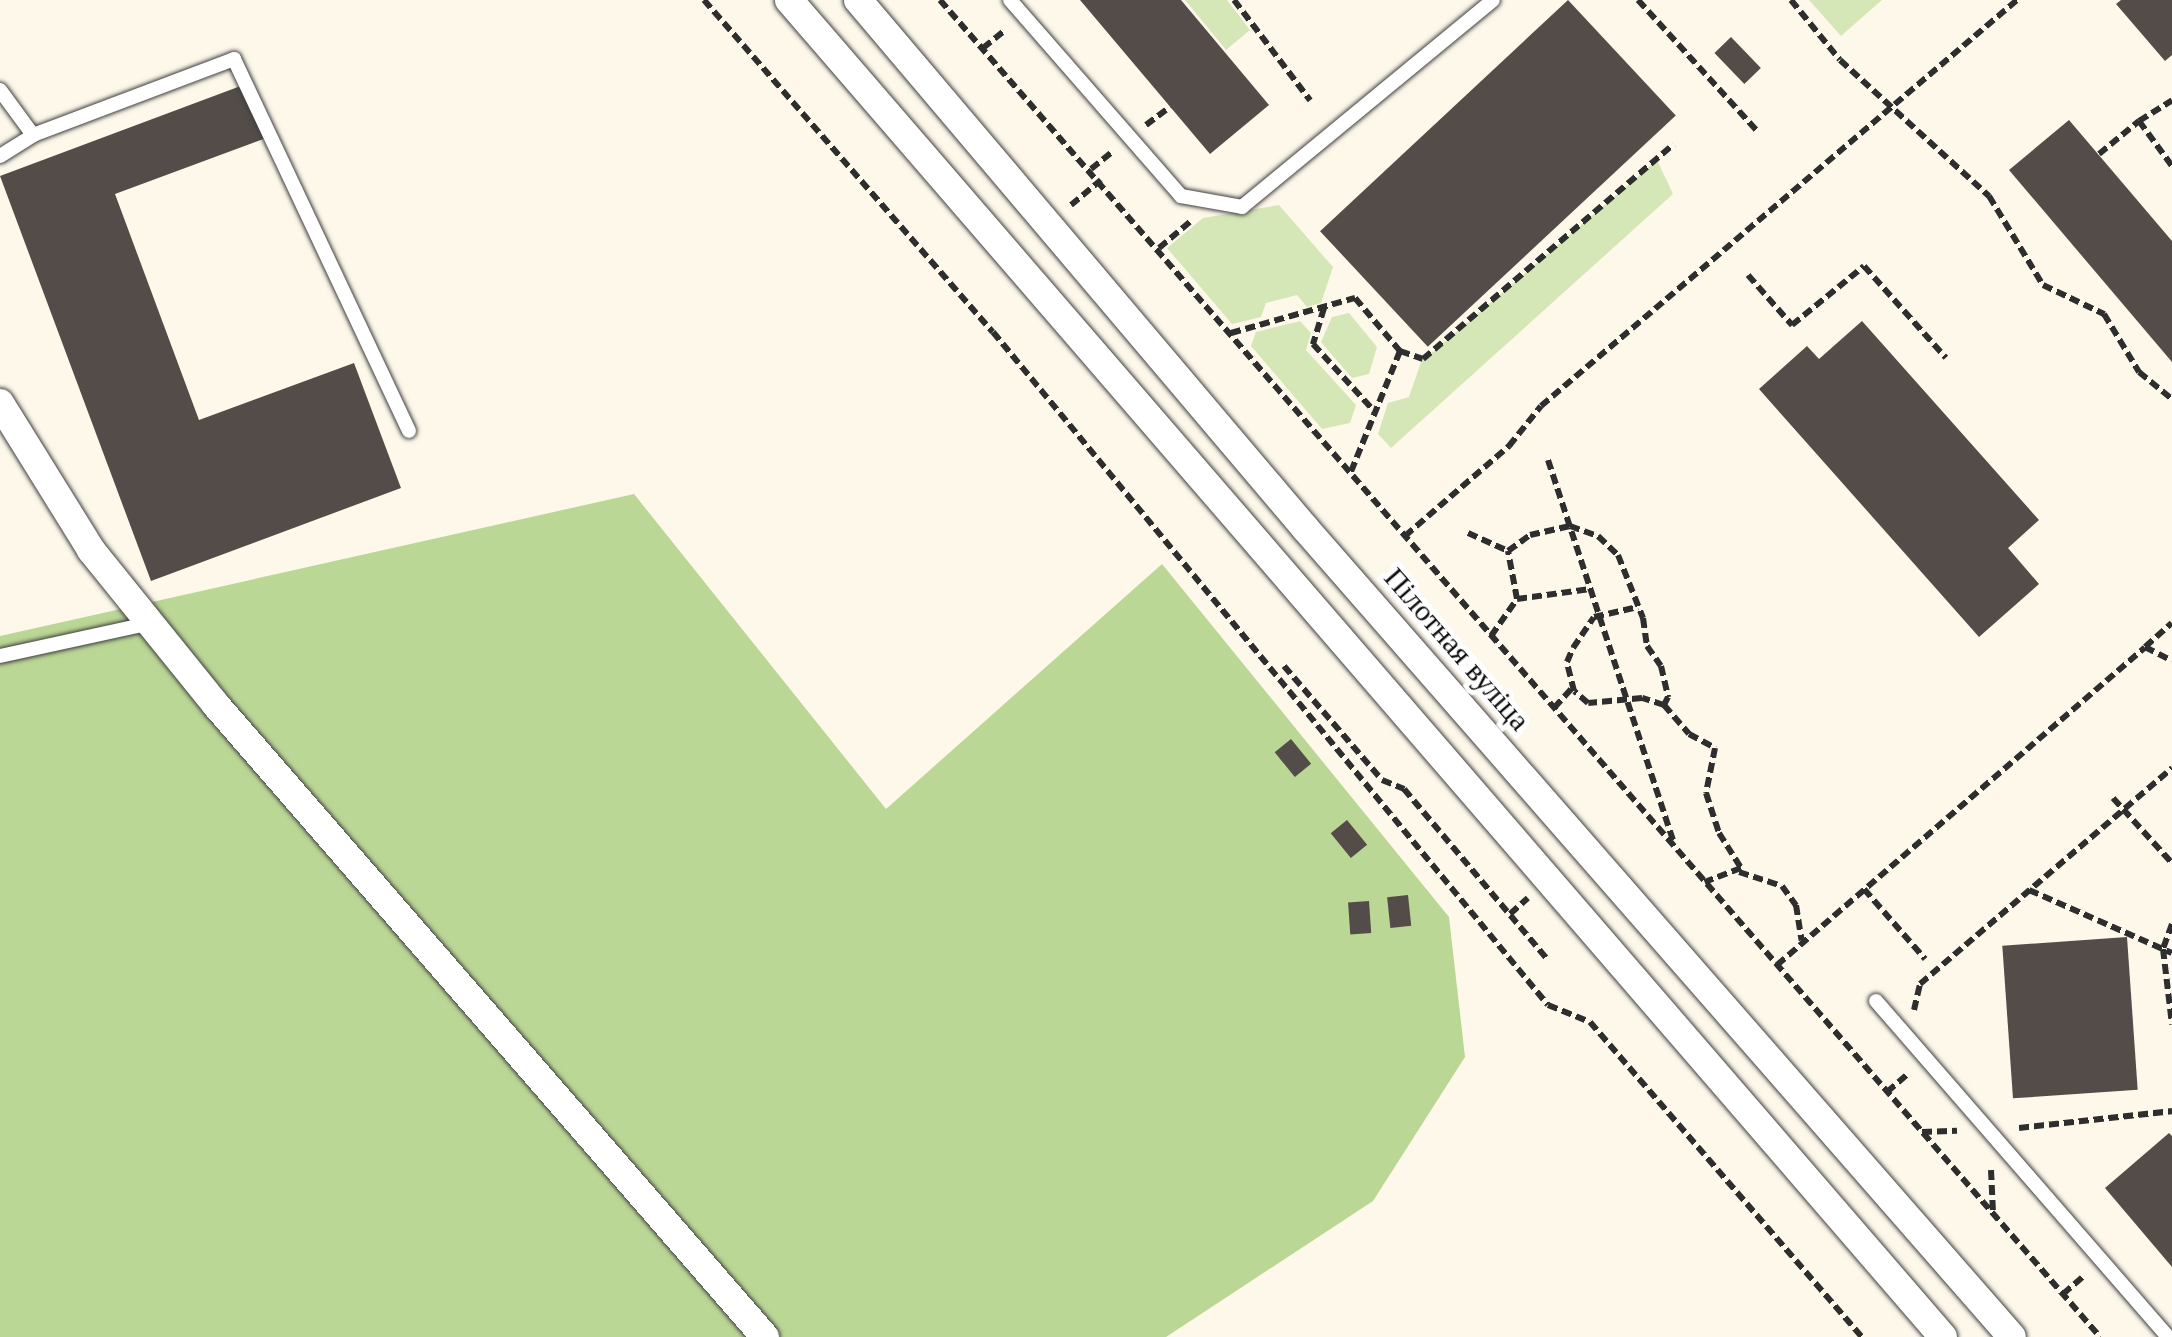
<!DOCTYPE html>
<meta charset="utf-8">
<style>
body{margin:0}
#map{position:relative;width:2172px;height:1337px;overflow:hidden;background:#fef8eb;font-family:"Libre Baskerville",serif}
div>[style]{position:absolute}
[style*='--x']{left:calc(var(--x)*1px);top:calc(var(--y)*1px);width:calc(var(--w)*1px);rotate:calc(var(--a)*1deg)}
.green>*{inset:0;background:#d5e7b6}
.forest>*{inset:0;background:#bbd796}
.building>*{inset:0;background:#544c48;transform-origin:0 0}
.path>*{height:6px;margin-top:-3px;transform-origin:0;background:repeating-linear-gradient(90deg,#2e2e2e 0 10px,transparent 0 15px)}
.roads{filter:drop-shadow(0 0 2px #3f3f3f) drop-shadow(0 0 2px #3f3f3f)}
.service>*{height:14px;margin:-7px;padding:0 7px;transform-origin:7px;border-radius:7px;background:#fff}
.minor>*{height:28px;margin:-14px;padding:0 14px;transform-origin:14px;border-radius:14px;background:#fff}
span{translate:-50% -50%;white-space:nowrap;text-align:center;line-height:1.15;-webkit-text-stroke:10px #fff;paint-order:stroke}
.street-label{font-size:30px;color:#0c0c0c}
</style>
<div id="map">
<div class="green">
<div style="clip-path:polygon(1185px 0,1227px 0,1250px 30px,1226px 50px)"></div>
<div style="clip-path:polygon(1809px 0,1882px 0,1841px 36px)"></div>
<div style="clip-path:polygon(1657px 160px,1673px 194px,1391px 448px,1378px 434px,1388px 403px,1409px 397px,1421px 362px)"></div>
<div style="clip-path:polygon(1279px 205px,1333px 267px,1321px 303px,1307px 307px,1297px 295px,1266px 303px,1261px 317px,1232px 324px,1167px 248px,1203px 218px)"></div>
<div style="clip-path:polygon(1349px 313px,1377px 347px,1369px 374px,1352px 378px,1321px 342px,1332px 317px)"></div>
<div style="clip-path:polygon(1300px 321px,1311px 333px,1306px 350px,1356px 405px,1350px 423px,1322px 429px,1251px 346px,1256px 332px)"></div>
</div>
<div class="forest">
<div style="clip-path:polygon(634px 494px,886px 809px,1162px 564px,1449px 917px,1465px 1057px,1373px 1201px,1166px 1337px,0 1337px,0 636px)"></div>
</div>
<div class="building">
<div style="clip-path:polygon(1080px 0,1181px 0,1269px 105px,1210px 154px)"></div>
<div style="left:1568px;top:0;width:158px;height:339px;rotate:47deg"></div>
<div style="clip-path:polygon(2121px 0,2172px 0,2172px 55px,2165px 61px,2116px 4px)"></div>
<div style="left:1731px;top:37px;width:43px;height:23px;rotate:46deg"></div>
<div style="clip-path:polygon(246px 84px,266px 138px,115px 194px,199px 420px,354px 363px,401px 488px,151px 581px,0 176px)"></div>
<div style="clip-path:polygon(2069px 120px,2172px 241px,2172px 362px,2009px 170px)"></div>
<div style="clip-path:polygon(1862px 321px,2039px 520px,2008px 548px,2039px 584px,1979px 637px,1759px 389px,1807px 346px,1819px 359px)"></div>
<div style="left:1291px;top:739px;width:32px;height:21px;rotate:51deg"></div>
<div style="left:1347px;top:820px;width:32px;height:21px;rotate:51deg"></div>
<div style="left:1408px;top:895px;width:31px;height:21px;rotate:84deg"></div>
<div style="left:1369px;top:901px;width:32px;height:21px;rotate:86deg"></div>
<div style="left:2127px;top:937px;width:153px;height:125px;rotate:86deg"></div>
<div style="clip-path:polygon(2169px 1133px,2172px 1136px,2172px 1267px,2105px 1188px)"></div>
</div>
<div class="path">
<div style="--x:704;--y:0;--w:440;--a:49"></div>
<div style="--x:993;--y:332;--w:872;--a:50.49"></div>
<div style="--x:1548;--y:1005;--w:45;--a:22"></div>
<div style="--x:1590;--y:1022;--w:416;--a:49.2"></div>
<div style="--x:940;--y:0;--w:1770;--a:49.05"></div>
<div style="--x:1234;--y:0;--w:126;--a:52.8"></div>
<div style="--x:1638;--y:0;--w:177;--a:47.7"></div>
<div style="--x:1791;--y:0;--w:77;--a:50.8"></div>
<div style="--x:1840;--y:60;--w:202;--a:42.4"></div>
<div style="--x:1989;--y:196;--w:104;--a:58.8"></div>
<div style="--x:2043;--y:285;--w:68;--a:25.4"></div>
<div style="--x:2104;--y:314;--w:68;--a:58.9"></div>
<div style="--x:2139;--y:372;--w:43;--a:39.3"></div>
<div style="--x:983;--y:48;--w:28;--a:-39"></div>
<div style="--x:2139;--y:121;--w:39;--a:-32"></div>
<div style="--x:1146;--y:125;--w:30;--a:-37"></div>
<div style="--x:2099;--y:154;--w:52;--a:-39.5"></div>
<div style="--x:2139;--y:121;--w:56;--a:53.7"></div>
<div style="--x:1091;--y:169;--w:28;--a:-39"></div>
<div style="--x:1071;--y:205;--w:39;--a:-40"></div>
<div style="--x:1159;--y:248;--w:43;--a:-40.3"></div>
<div style="--x:1748;--y:275;--w:67;--a:48.7"></div>
<div style="--x:1792;--y:325;--w:93;--a:-39.3"></div>
<div style="--x:1864;--y:266;--w:123;--a:48.3"></div>
<div style="--x:1324;--y:308;--w:38;--a:107"></div>
<div style="--x:1313;--y:344;--w:92;--a:47.6"></div>
<div style="--x:1231;--y:333;--w:129;--a:-15.8"></div>
<div style="--x:1355;--y:298;--w:70;--a:49.7"></div>
<div style="--x:1400;--y:351;--w:133;--a:112.1"></div>
<div style="--x:1400;--y:351;--w:24;--a:19"></div>
<div style="--x:1423;--y:359;--w:330;--a:-40.6"></div>
<div style="--x:1548;--y:460;--w:403;--a:71.8"></div>
<div style="--x:1468;--y:533;--w:44;--a:24.2"></div>
<div style="--x:1508;--y:551;--w:27;--a:-36"></div>
<div style="--x:1530;--y:535;--w:41;--a:-12.7"></div>
<div style="--x:1570;--y:526;--w:30;--a:20"></div>
<div style="--x:1598;--y:536;--w:28;--a:44"></div>
<div style="--x:1618;--y:555;--w:68;--a:68.4"></div>
<div style="--x:1643;--y:618;--w:28;--a:82"></div>
<div style="--x:1647;--y:646;--w:24;--a:55"></div>
<div style="--x:1661;--y:666;--w:32;--a:77"></div>
<div style="--x:1668;--y:697;--w:9;--a:117"></div>
<div style="--x:1664;--y:705;--w:23;--a:-162"></div>
<div style="--x:1642;--y:698;--w:54;--a:174.7"></div>
<div style="--x:1588;--y:703;--w:18;--a:-139"></div>
<div style="--x:1574;--y:691;--w:30;--a:-104"></div>
<div style="--x:1567;--y:662;--w:15;--a:-67"></div>
<div style="--x:1573;--y:648;--w:37;--a:-56"></div>
<div style="--x:1594;--y:617;--w:45;--a:-12.8"></div>
<div style="--x:1405;--y:536;--w:138;--a:-40.9"></div>
<div style="--x:1509;--y:446;--w:51;--a:-51.3"></div>
<div style="--x:1541;--y:406;--w:626;--a:-40.46"></div>
<div style="--x:1517;--y:599;--w:74;--a:-7.8"></div>
<div style="--x:1491;--y:636;--w:45;--a:-54.9"></div>
<div style="--x:1517;--y:599;--w:49;--a:-100.6"></div>
<div style="--x:2145;--y:647;--w:36;--a:-42"></div>
<div style="--x:1284;--y:666;--w:150;--a:49.3"></div>
<div style="--x:1382;--y:780;--w:24;--a:22"></div>
<div style="--x:1404;--y:789;--w:222;--a:49.9"></div>
<div style="--x:1664;--y:705;--w:38;--a:49"></div>
<div style="--x:1689;--y:734;--w:30;--a:28"></div>
<div style="--x:1715;--y:748;--w:46;--a:101.3"></div>
<div style="--x:1706;--y:793;--w:42;--a:72"></div>
<div style="--x:1719;--y:833;--w:41;--a:57.8"></div>
<div style="--x:1741;--y:868;--w:39;--a:159"></div>
<div style="--x:1554;--y:708;--w:27;--a:-48"></div>
<div style="--x:2113;--y:798;--w:88;--a:47.8"></div>
<div style="--x:1739;--y:872;--w:45;--a:18"></div>
<div style="--x:1782;--y:886;--w:24;--a:54"></div>
<div style="--x:1796;--y:905;--w:36;--a:81"></div>
<div style="--x:1864;--y:889;--w:93;--a:48.9"></div>
<div style="--x:2029;--y:890;--w:156;--a:23.8"></div>
<div style="--x:1510;--y:914;--w:24;--a:-42"></div>
<div style="--x:2172;--y:924;--w:27;--a:110"></div>
<div style="--x:2163;--y:949;--w:76;--a:83.2"></div>
<div style="--x:1777;--y:965;--w:486;--a:-40.8"></div>
<div style="--x:2145;--y:647;--w:30;--a:27"></div>
<div style="--x:1914;--y:1010;--w:27;--a:-77"></div>
<div style="--x:1920;--y:984;--w:332;--a:-40.6"></div>
<div style="--x:1887;--y:1092;--w:29;--a:-41"></div>
<div style="--x:2019;--y:1128;--w:154;--a:-6.3"></div>
<div style="--x:1922;--y:1132;--w:35;--a:-2"></div>
<div style="--x:1991;--y:1170;--w:43;--a:87.3"></div>
<div style="--x:2063;--y:1294;--w:29;--a:-41"></div>
</div>
<div class="roads">
<div class="service">
<div style="--x:1010;--y:0;--w:260;--a:48.9"></div>
<div style="--x:1181;--y:196;--w:62;--a:10.2"></div>
<div style="--x:1242;--y:207;--w:325;--a:-39.5"></div>
<div style="--x:0;--y:90;--w:56;--a:53.7"></div>
<div style="--x:0;--y:156;--w:39;--a:-32"></div>
<div style="--x:33;--y:135;--w:215;--a:-20.7"></div>
<div style="--x:234;--y:59;--w:411;--a:64.8"></div>
<div style="--x:0;--y:656;--w:155;--a:-12.3"></div>
<div style="--x:1876;--y:1001;--w:445;--a:49"></div>
</div>
<div class="minor">
<div style="--x:789;--y:0;--w:1766;--a:49.2"></div>
<div style="--x:858;--y:0;--w:692;--a:49.75"></div>
<div style="--x:1305;--y:528;--w:1074;--a:48.85"></div>
<div style="--x:0;--y:403;--w:173;--a:58.2"></div>
<div style="--x:91;--y:550;--w:199;--a:51.1"></div>
<div style="--x:216;--y:705;--w:837;--a:49.02"></div>
</div>
</div>
<div class="street-label">
<span style="left:1457px;top:649px;rotate:49deg">Пілотная вуліца</span>
</div>
</div>
